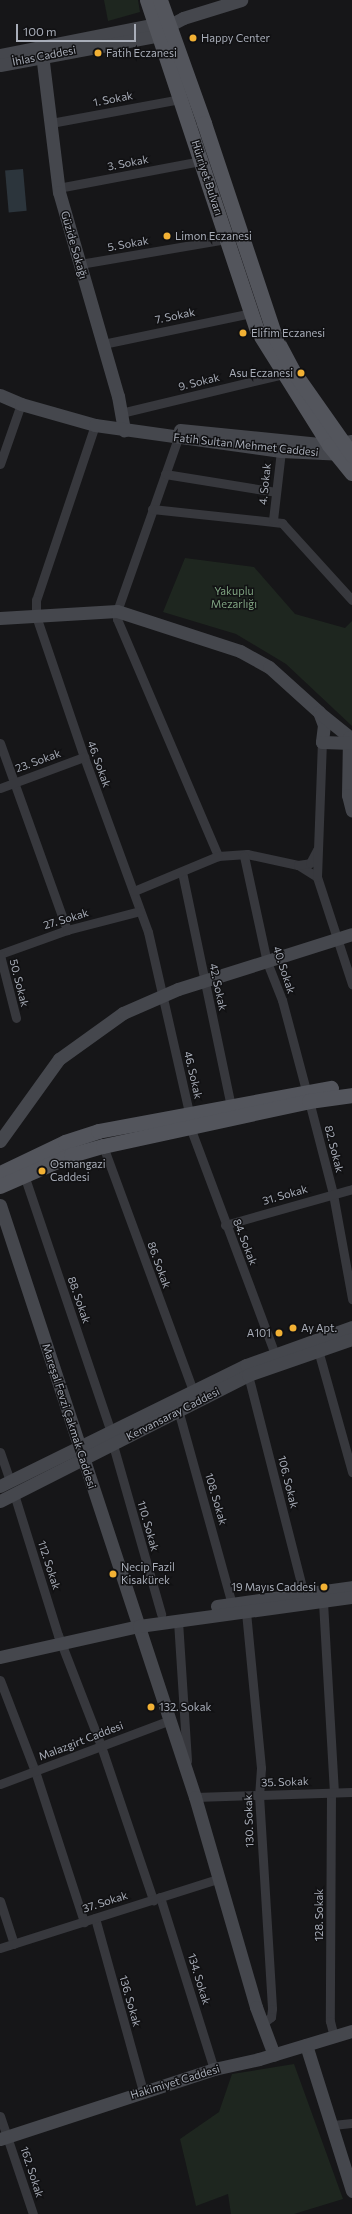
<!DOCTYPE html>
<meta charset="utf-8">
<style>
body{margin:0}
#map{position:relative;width:352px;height:2214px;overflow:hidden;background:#161618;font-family:Commissioner,sans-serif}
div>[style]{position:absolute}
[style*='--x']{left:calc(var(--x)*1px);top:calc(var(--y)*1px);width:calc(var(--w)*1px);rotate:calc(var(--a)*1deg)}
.green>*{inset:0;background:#1e261f}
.water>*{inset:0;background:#2c353c;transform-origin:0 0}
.street>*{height:9px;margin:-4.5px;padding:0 4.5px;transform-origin:4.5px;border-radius:4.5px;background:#37383d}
.secondary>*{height:13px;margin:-6.5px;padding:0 6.5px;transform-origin:6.5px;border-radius:6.5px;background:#45474d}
.primary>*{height:15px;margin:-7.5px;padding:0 7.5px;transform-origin:7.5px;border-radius:7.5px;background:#53555c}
.dots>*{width:11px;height:11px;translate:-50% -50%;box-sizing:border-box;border:2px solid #111113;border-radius:50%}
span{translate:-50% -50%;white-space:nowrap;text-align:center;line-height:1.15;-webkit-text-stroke:3px #111113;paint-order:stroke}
.poi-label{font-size:11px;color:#a8adb8}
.left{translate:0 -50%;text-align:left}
.right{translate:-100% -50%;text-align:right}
.street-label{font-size:11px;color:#a8adb8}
.park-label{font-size:11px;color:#7fa381}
.scale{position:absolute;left:16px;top:24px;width:120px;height:18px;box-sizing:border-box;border:2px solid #a8adb8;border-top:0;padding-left:5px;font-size:12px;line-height:14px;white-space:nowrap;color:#a8adb8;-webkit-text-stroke:3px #111113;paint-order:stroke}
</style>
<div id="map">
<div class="green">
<div style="clip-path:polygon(104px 0,138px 0,140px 12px,108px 21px)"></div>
<div style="clip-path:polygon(185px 558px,254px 567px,295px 614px,345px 628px,352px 621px,352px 726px,286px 664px,236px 634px,163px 612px)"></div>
<div style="clip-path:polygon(294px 2064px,343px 2199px,294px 2214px,231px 2214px,228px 2194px,196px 2206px,180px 2139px,219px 2112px,232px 2074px)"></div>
</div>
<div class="water">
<div style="left:23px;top:169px;width:42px;height:18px;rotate:85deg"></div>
</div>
<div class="street">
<div style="--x:51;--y:123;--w:131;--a:-10.5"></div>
<div style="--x:58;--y:188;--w:146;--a:-10.7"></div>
<div style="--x:80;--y:264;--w:148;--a:-9.7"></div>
<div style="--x:103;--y:344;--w:151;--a:-11.8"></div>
<div style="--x:121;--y:413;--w:167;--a:-13.5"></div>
<div style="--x:95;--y:425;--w:185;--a:108.6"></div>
<div style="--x:36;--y:600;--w:16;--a:90"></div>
<div style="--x:36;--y:616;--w:149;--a:71.2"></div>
<div style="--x:84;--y:757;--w:186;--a:69.9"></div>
<div style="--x:148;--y:932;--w:186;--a:77.2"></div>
<div style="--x:178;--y:438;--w:183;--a:109.4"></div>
<div style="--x:117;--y:611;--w:8;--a:90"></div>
<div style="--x:117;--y:619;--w:258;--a:66.9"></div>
<div style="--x:218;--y:856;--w:29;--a:-4"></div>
<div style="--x:247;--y:854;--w:52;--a:12.2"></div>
<div style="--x:298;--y:865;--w:22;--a:32"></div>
<div style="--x:317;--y:877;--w:113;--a:71.9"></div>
<div style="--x:0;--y:464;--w:64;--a:-70.7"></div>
<div style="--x:165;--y:474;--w:112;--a:9.2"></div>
<div style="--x:152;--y:509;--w:131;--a:6.1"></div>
<div style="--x:282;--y:523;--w:104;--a:47.7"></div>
<div style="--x:273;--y:520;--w:69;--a:-83.4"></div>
<div style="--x:0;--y:743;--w:199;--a:70.3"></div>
<div style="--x:0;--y:788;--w:90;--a:-20.3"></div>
<div style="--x:244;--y:856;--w:108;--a:77.8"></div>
<div style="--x:267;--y:962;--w:41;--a:68.5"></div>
<div style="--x:282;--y:1000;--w:93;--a:75.1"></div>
<div style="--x:298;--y:865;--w:12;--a:-9"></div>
<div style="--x:310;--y:863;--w:15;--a:-62"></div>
<div style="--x:182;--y:872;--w:239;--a:78.2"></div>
<div style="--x:317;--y:877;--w:135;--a:-87.9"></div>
<div style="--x:134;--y:891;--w:91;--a:-22.6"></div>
<div style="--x:0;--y:954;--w:71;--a:-19.7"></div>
<div style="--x:67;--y:930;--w:75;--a:-14.6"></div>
<div style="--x:0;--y:955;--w:65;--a:75.7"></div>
<div style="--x:309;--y:1101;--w:96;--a:75.5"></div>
<div style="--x:333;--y:1194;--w:107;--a:79.7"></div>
<div style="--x:190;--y:1127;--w:249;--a:69.5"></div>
<div style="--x:103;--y:1146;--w:261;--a:69.8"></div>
<div style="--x:24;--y:1175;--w:271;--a:71.3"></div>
<div style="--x:225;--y:1225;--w:132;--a:-15.8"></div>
<div style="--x:318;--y:1350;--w:127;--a:74.4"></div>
<div style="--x:248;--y:1375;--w:226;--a:75.7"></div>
<div style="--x:177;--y:1406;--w:205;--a:74.5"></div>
<div style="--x:113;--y:1445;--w:176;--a:74.1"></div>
<div style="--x:0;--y:1452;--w:31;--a:71"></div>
<div style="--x:14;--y:1494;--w:148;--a:72.7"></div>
<div style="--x:58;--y:1635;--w:119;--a:68.8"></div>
<div style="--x:101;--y:1746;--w:163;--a:71.3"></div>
<div style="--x:323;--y:1602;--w:190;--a:86.7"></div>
<div style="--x:246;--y:1612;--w:157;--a:84.5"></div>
<div style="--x:261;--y:1768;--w:27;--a:94"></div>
<div style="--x:259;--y:1795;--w:214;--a:86.5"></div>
<div style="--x:272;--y:2009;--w:8;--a:97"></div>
<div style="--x:271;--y:2017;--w:11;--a:142"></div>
<div style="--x:178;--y:1621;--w:140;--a:86.3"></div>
<div style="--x:0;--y:1680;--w:97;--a:69"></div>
<div style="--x:35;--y:1771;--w:159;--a:72"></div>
<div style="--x:0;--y:1784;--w:182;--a:-20.6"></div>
<div style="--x:331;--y:1793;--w:228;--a:90.3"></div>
<div style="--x:330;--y:2021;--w:16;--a:76"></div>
<div style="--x:195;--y:1797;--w:157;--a:-1.8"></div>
<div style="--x:160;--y:1897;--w:180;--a:72.6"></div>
<div style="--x:0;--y:1901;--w:45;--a:72"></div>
<div style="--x:95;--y:1918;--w:180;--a:74.5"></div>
<div style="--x:0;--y:1948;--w:229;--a:-17.6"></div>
<div style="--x:0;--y:2116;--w:103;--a:71.4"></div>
<div style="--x:333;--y:2125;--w:19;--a:-6"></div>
</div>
<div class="secondary">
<div style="--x:170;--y:25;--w:15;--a:-28"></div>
<div style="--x:183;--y:18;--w:61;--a:-17.2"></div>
<div style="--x:41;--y:46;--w:147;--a:83"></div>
<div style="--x:59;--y:192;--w:212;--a:73.9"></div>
<div style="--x:118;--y:396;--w:35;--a:80"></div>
<div style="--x:0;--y:55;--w:160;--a:-11.2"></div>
<div style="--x:0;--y:65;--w:163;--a:-10.6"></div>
<div style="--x:0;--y:395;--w:23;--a:23"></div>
<div style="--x:21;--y:404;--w:77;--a:15.8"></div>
<div style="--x:95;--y:425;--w:188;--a:8"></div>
<div style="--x:281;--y:451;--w:63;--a:2.7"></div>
<div style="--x:180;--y:430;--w:150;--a:5.7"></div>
<div style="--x:329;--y:445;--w:23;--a:-10"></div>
<div style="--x:0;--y:618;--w:117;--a:-3.4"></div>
<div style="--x:117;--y:611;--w:129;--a:18"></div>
<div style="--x:240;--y:651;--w:33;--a:29"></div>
<div style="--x:269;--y:667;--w:67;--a:42"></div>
<div style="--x:319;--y:712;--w:14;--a:69"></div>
<div style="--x:324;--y:725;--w:17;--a:97"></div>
<div style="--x:321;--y:714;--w:36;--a:39"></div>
<div style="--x:349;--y:737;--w:58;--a:91"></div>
<div style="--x:348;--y:795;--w:16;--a:76"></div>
<div style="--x:322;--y:742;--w:30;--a:2"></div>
<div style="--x:0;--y:1141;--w:101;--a:-54.3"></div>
<div style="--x:59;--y:1059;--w:79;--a:-35.7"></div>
<div style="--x:123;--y:1013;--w:60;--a:-23.6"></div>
<div style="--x:178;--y:989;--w:182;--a:-17.5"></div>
<div style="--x:0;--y:1205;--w:623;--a:71.77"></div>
<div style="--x:195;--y:1797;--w:219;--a:73.8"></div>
<div style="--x:256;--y:2007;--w:51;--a:69.4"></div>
<div style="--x:0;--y:1486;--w:274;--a:-26.2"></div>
<div style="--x:246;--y:1365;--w:113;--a:-19.7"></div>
<div style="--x:0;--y:1501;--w:278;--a:-26.9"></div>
<div style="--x:248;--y:1375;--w:110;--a:-19.1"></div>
<div style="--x:217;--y:1606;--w:136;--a:-8"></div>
<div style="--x:0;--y:1657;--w:142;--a:-12.6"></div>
<div style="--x:139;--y:1626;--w:215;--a:-7.8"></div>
<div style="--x:306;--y:2045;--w:153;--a:72.5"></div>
<div style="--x:0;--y:2139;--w:225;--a:-18.1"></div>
<div style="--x:214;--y:2069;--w:46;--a:-12.5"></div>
<div style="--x:259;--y:2059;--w:97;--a:-16.8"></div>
</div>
<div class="primary">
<div style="--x:147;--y:0;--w:348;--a:71.6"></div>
<div style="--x:257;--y:330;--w:136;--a:57.9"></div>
<div style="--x:329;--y:445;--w:36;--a:51"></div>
<div style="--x:160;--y:0;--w:131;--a:70.3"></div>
<div style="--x:204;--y:123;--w:228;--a:71.6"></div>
<div style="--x:276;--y:339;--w:36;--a:62"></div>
<div style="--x:293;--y:371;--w:103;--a:54.9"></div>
<div style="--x:0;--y:1173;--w:72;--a:-25.5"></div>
<div style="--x:65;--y:1142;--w:35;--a:-18"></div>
<div style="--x:98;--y:1131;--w:237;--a:-10.5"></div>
<div style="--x:0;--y:1186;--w:77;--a:-23.6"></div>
<div style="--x:71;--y:1155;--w:33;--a:-16"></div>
<div style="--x:103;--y:1146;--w:211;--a:-12.3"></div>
<div style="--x:309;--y:1101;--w:43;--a:-7.9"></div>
</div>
<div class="dots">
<div style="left:193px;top:38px;background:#f2b134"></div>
<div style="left:98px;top:53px;background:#f2b134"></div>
<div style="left:167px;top:236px;background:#f2b134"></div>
<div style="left:243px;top:333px;background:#f2b134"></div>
<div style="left:301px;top:373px;background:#f2b134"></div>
<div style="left:42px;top:1171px;background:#f2b134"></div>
<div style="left:293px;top:1328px;background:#f2b134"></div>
<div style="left:279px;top:1333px;background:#f2b134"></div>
<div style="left:113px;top:1574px;background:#f2b134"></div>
<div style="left:324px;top:1587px;background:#f2b134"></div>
<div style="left:151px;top:1707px;background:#f2b134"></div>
</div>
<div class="poi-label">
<span class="left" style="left:201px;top:38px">Happy Center</span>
<span class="left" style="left:106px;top:53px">Fatih Eczanesi</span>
<span class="left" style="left:175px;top:236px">Limon Eczanesi</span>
<span class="left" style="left:251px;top:333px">Elifim Eczanesi</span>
<span class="right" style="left:293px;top:373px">Asu Eczanesi</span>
<span class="left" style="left:50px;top:1171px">Osmangazi<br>Caddesi</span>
<span class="left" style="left:301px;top:1328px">Ay Apt.</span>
<span class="right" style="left:271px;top:1333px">A101</span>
<span class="left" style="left:121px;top:1574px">Necip Fazil<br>Kisakürek</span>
<span class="right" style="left:316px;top:1587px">19 Mayıs Caddesi</span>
<span class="left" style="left:159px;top:1707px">132. Sokak</span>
</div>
<div class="street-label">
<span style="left:44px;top:56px;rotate:-11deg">İhlas Caddesi</span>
<span style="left:113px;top:99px;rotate:-11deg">1. Sokak</span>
<span style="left:128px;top:163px;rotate:-11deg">3. Sokak</span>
<span style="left:207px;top:178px;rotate:72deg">Hürriyet Bulvarı</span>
<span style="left:128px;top:244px;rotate:-10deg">5. Sokak</span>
<span style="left:74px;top:245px;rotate:74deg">Güzide Sokağı</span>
<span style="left:175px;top:316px;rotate:-12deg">7. Sokak</span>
<span style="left:199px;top:382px;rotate:-14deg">9. Sokak</span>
<span style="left:246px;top:445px;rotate:6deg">Fatih Sultan Mehmet Caddesi</span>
<span style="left:265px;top:484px;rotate:-84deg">4. Sokak</span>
<span style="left:38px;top:761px;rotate:-20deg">23. Sokak</span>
<span style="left:99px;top:764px;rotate:70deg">46. Sokak</span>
<span style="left:66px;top:919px;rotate:-17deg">27. Sokak</span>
<span style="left:284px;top:970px;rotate:72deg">40. Sokak</span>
<span style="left:19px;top:983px;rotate:76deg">50. Sokak</span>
<span style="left:218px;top:987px;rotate:78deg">42. Sokak</span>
<span style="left:193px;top:1075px;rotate:77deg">46. Sokak</span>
<span style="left:334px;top:1149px;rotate:76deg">82. Sokak</span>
<span style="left:285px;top:1195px;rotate:-16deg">31. Sokak</span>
<span style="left:245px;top:1242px;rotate:69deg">84. Sokak</span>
<span style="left:159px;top:1265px;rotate:70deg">86. Sokak</span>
<span style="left:79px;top:1300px;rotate:71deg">88. Sokak</span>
<span style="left:173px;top:1414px;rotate:-27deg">Kervansaray Caddesi</span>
<span style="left:69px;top:1416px;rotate:72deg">Mareşal Fevzi Çakmak Caddesi</span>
<span style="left:288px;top:1482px;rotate:76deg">106. Sokak</span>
<span style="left:216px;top:1499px;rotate:74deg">108. Sokak</span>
<span style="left:148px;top:1526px;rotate:74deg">110. Sokak</span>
<span style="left:49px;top:1565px;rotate:72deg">112. Sokak</span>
<span style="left:81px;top:1741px;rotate:-21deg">Malazgirt Caddesi</span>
<span style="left:285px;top:1782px;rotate:-2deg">35. Sokak</span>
<span style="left:249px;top:1821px;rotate:-92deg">130. Sokak</span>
<span style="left:105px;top:1902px;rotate:-18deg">37. Sokak</span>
<span style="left:319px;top:1915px;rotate:-90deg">128. Sokak</span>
<span style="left:199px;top:1979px;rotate:73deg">134. Sokak</span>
<span style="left:130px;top:2001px;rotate:74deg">136. Sokak</span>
<span style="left:175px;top:2082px;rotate:-17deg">Hakimiyet Caddesi</span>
<span style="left:32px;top:2172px;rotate:72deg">162. Sokak</span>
</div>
<div class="park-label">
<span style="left:234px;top:598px">Yakuplu<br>Mezarlığı</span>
</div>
<div class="scale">100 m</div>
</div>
